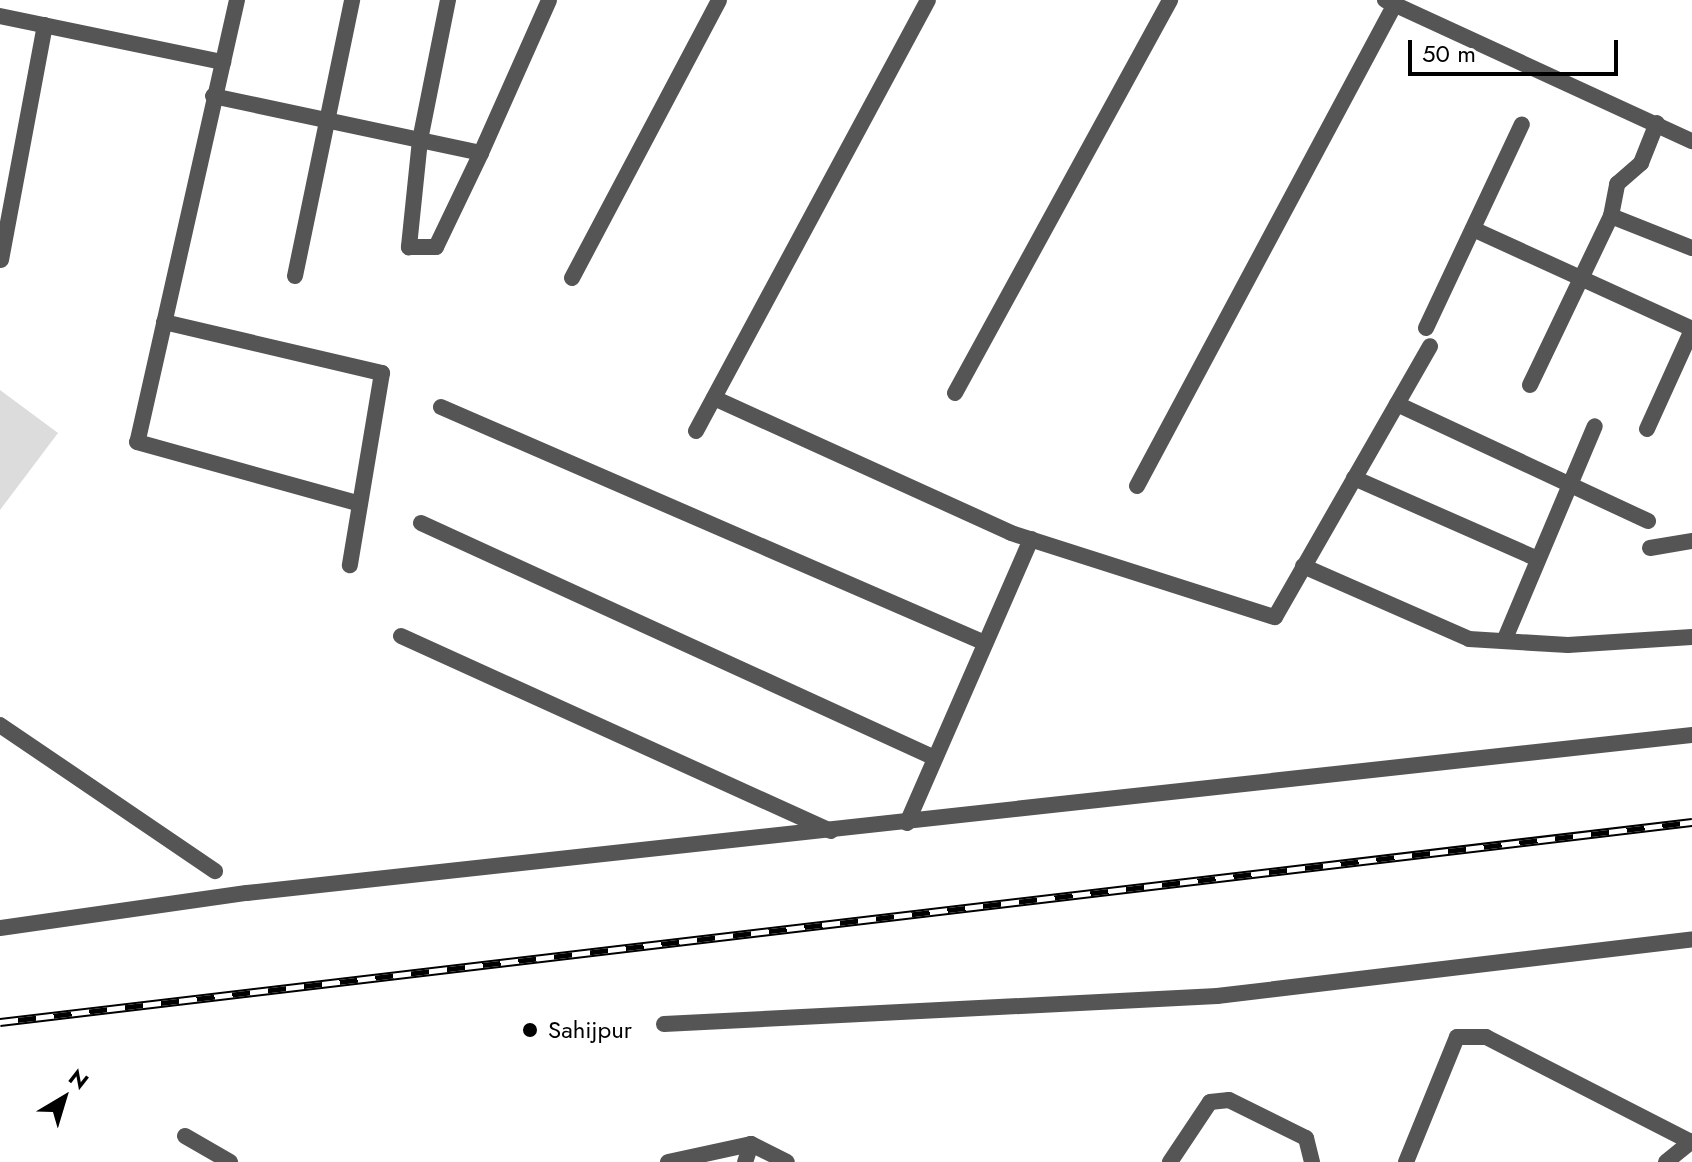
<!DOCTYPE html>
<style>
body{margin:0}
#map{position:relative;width:1692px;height:1162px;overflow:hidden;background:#fff;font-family:Jost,sans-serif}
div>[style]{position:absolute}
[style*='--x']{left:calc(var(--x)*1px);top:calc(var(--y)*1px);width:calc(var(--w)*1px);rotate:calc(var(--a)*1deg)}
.green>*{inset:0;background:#dcdcdc}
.street>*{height:16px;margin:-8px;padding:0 8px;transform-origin:8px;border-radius:8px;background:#555}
.rail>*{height:9px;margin-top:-4.5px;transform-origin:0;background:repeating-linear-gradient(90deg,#fff 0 18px,#000 0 36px);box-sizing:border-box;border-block:2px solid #000}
.dots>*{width:22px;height:22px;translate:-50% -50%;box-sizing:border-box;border:4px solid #fff;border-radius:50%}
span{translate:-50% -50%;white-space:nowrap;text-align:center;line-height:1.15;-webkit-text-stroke:8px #fff;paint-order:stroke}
.poi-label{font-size:24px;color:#000}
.left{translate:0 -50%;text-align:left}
.north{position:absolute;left:24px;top:1058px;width:80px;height:80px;-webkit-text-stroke:6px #fff;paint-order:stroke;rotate:38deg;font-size:22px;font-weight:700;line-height:32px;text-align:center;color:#000}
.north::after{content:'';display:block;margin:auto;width:28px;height:36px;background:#000;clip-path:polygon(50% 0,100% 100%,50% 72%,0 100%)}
.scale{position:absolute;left:1408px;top:40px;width:210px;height:36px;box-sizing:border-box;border:4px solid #000;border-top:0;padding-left:10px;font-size:24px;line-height:28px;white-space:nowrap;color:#000;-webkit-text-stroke:6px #fff;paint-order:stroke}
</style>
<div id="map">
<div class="green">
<div style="clip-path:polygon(0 390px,58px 433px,0 510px)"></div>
</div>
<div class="street">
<div style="--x:237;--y:0;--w:453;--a:102.7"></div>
<div style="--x:137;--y:442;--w:231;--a:15.5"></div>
<div style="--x:448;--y:0;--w:143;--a:101.3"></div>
<div style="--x:420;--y:140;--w:108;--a:95.9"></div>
<div style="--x:409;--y:247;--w:27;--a:0"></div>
<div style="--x:436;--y:247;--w:104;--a:-64.4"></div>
<div style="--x:1385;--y:0;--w:338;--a:24.7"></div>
<div style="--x:0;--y:16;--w:228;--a:11.7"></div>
<div style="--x:213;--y:96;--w:274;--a:12"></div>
<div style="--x:481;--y:153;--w:167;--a:-66"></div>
<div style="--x:1611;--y:216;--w:87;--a:21.6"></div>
<div style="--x:1473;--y:229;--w:241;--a:24.5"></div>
<div style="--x:1;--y:260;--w:239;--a:-79.4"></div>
<div style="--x:295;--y:276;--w:282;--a:-78.3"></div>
<div style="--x:572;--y:278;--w:314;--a:-62.1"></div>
<div style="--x:164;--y:322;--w:224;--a:13.2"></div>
<div style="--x:382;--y:373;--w:195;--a:99.5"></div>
<div style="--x:1426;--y:328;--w:225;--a:-64.8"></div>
<div style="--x:1530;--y:385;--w:187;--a:-64.4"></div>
<div style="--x:1611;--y:216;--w:33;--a:-79"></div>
<div style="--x:1617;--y:184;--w:32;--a:-41"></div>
<div style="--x:1641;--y:163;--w:43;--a:-68.2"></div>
<div style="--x:955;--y:393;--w:448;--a:-61.3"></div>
<div style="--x:714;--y:398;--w:326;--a:24.4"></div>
<div style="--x:1011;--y:533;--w:277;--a:17.7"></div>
<div style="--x:1275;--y:617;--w:312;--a:-60.2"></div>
<div style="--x:1397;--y:404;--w:277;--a:25"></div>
<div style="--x:441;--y:407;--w:593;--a:23.45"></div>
<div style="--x:1647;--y:429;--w:109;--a:-65.6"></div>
<div style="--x:696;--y:431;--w:489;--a:-61.7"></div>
<div style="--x:1354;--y:478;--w:201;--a:23.8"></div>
<div style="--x:1137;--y:486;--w:547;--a:-61.84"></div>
<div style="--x:421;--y:523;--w:565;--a:24.57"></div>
<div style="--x:1650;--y:548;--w:43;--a:-9.5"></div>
<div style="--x:1303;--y:566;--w:181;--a:23.7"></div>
<div style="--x:1469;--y:639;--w:99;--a:3.5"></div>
<div style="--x:1568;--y:645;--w:124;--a:-3.7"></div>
<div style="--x:401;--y:636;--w:472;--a:24.4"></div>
<div style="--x:1504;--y:641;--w:233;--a:-67.1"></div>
<div style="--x:0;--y:725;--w:260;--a:34.2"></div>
<div style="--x:907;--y:823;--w:310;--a:-66.4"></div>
<div style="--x:0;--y:928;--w:249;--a:-8.1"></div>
<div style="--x:247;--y:893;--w:1454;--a:-6.24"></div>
<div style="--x:664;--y:1024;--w:554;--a:-2.9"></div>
<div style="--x:1217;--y:996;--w:478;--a:-6.8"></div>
<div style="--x:185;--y:1136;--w:52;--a:30"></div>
<div style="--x:751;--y:1144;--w:40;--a:26.6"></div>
<div style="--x:668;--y:1162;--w:85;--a:-12.2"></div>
<div style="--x:751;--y:1144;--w:19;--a:108"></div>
<div style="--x:1170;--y:1162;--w:72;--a:-56.3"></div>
<div style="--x:1210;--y:1102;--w:19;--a:-6"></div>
<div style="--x:1229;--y:1100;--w:86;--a:26.3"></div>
<div style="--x:1306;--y:1138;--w:25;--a:76"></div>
<div style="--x:1406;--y:1162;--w:135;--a:-67.8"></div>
<div style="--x:1457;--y:1037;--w:29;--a:0"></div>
<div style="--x:1486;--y:1037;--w:230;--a:27.1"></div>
<div style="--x:1666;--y:1162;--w:33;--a:-39"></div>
</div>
<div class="rail">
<div style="--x:0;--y:1022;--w:1704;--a:-6.74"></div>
</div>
<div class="dots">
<div style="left:530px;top:1030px;background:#000"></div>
</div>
<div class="poi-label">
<span class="left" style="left:548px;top:1030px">Sahijpur</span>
</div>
<div class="north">N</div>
<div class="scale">50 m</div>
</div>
